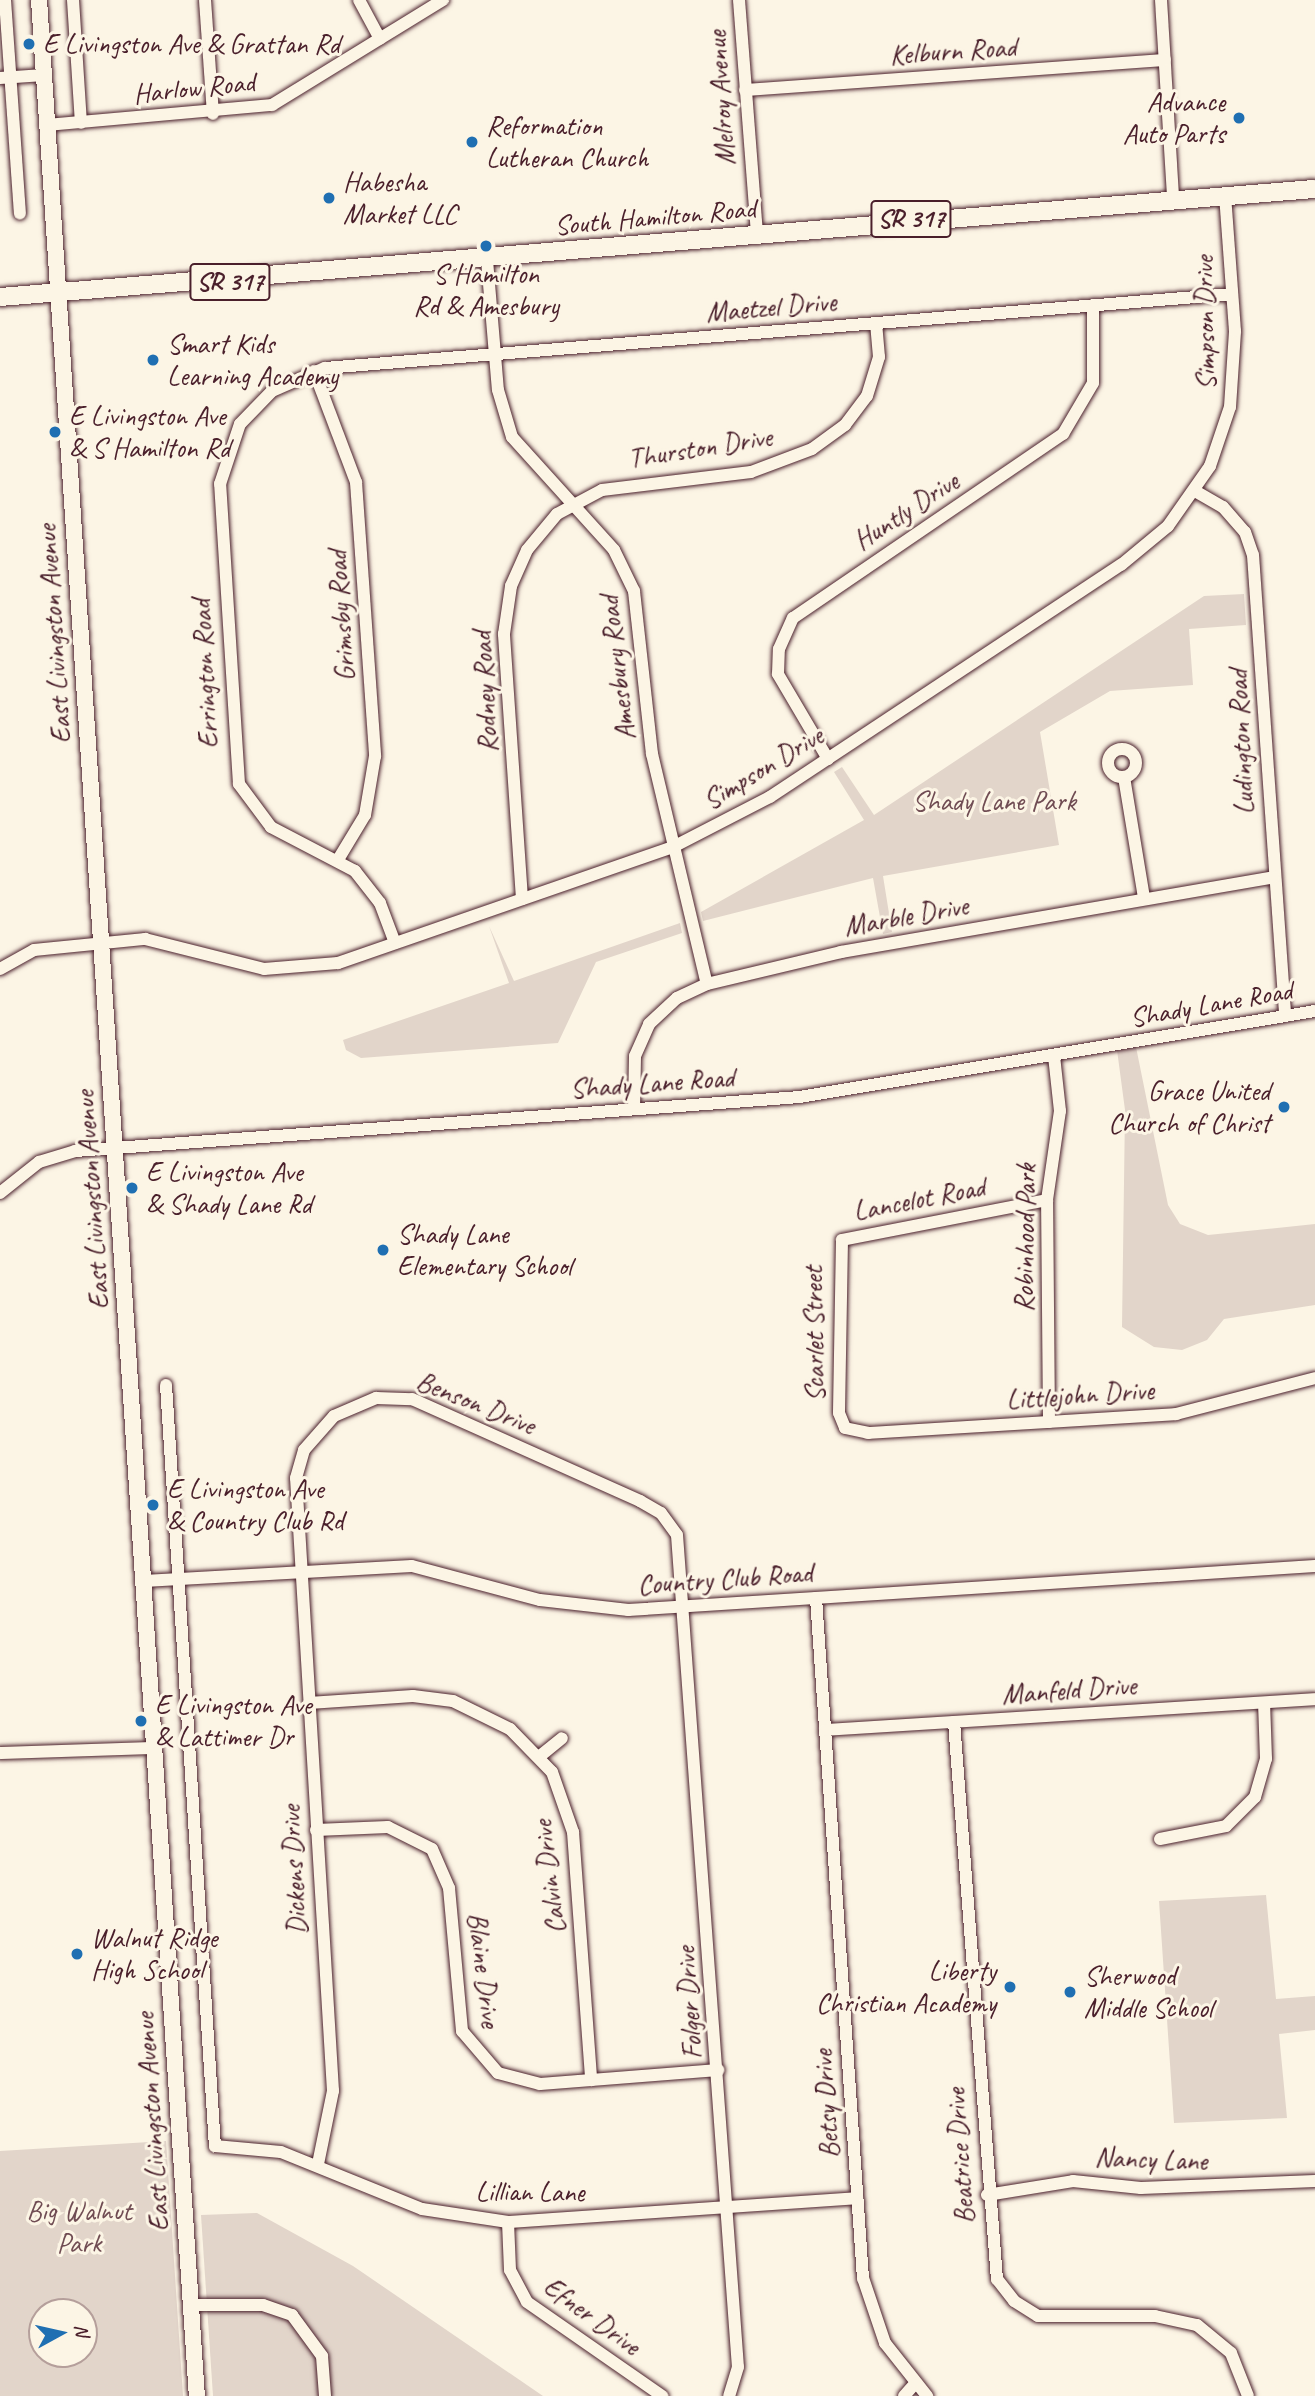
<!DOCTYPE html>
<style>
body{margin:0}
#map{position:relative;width:1315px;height:2396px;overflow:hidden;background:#fcf5e5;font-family:Caveat,sans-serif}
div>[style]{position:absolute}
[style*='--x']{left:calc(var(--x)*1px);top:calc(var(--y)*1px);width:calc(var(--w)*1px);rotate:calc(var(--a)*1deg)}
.green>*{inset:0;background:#e2d5ca}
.roads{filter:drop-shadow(0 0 2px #4a1f2b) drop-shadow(0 0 2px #4a1f2b)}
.minor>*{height:12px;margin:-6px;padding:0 6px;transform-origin:6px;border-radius:6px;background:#fcf5e5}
.minor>.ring{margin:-6px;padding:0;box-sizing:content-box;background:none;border:12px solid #fcf5e5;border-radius:50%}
.secondary>*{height:16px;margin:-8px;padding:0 8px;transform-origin:8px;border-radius:8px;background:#fcf5e5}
.primary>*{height:18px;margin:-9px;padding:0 9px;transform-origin:9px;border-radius:9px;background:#fcf5e5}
.dots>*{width:19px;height:19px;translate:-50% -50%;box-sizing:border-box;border:4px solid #fcf5e5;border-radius:50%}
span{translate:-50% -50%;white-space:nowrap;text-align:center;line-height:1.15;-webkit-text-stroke:6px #fcf5e5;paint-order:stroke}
.shield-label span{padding:2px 5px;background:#fcf5e5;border:2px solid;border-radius:5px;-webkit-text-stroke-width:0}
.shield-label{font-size:26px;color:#4a1f2b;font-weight:700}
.poi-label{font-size:28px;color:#4a1f2b}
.left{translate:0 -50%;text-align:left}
.right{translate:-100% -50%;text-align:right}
.street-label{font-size:28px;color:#4a1f2b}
.park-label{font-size:28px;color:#704c53}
.north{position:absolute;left:28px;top:2298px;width:70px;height:70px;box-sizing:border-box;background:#fcf5e5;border:2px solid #b59f9b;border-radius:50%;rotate:82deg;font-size:19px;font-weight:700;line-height:28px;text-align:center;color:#4a1f2b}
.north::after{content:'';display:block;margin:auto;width:24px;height:32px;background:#1f6fb2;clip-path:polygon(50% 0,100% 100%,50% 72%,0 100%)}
</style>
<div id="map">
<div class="green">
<div style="clip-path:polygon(1244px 594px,1246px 625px,1189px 629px,1193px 685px,1110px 691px,1040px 732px,1059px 845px,883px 876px,892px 932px,883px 934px,873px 878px,703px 921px,701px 912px,864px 820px,834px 772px,842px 767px,874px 815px,1204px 596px)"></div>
<div style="clip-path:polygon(680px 923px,682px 933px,596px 962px,558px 1043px,361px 1058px,346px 1050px,343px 1040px,509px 983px,489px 926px,514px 981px)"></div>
<div style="clip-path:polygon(1136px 1047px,1168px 1205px,1180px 1224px,1208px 1235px,1315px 1224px,1315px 1305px,1224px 1319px,1207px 1340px,1182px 1350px,1154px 1347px,1122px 1327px,1125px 1110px,1117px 1050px)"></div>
<div style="clip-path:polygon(1266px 1895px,1276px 1999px,1315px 1996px,1315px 2030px,1279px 2034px,1287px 2118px,1174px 2123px,1159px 1901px)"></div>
<div style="clip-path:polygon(evenodd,166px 2141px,183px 2396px,0 2396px,0 2151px,166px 2141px,42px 2312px,84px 2312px,84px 2354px,42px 2354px,42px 2312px)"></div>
<div style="clip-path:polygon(257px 2213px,353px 2266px,543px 2396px,213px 2396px,201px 2215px)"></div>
</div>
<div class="roads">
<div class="minor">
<div style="--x:5;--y:0;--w:214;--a:86"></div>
<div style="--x:73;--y:0;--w:123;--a:86.3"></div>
<div style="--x:205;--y:0;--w:114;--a:86"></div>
<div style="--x:359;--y:0;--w:44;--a:61.7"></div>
<div style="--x:739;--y:0;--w:235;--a:85.6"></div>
<div style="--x:1161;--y:0;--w:198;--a:86.5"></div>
<div style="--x:0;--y:78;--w:44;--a:-3.9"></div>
<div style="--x:745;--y:90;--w:421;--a:-4.1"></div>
<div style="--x:47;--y:125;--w:226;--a:-5.1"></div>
<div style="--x:272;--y:105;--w:201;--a:-31.6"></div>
<div style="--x:487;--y:260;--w:130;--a:85.2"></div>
<div style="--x:498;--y:390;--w:49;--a:73.4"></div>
<div style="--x:512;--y:437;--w:152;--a:47.9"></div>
<div style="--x:614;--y:550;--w:46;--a:64"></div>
<div style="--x:634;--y:591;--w:164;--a:83.7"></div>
<div style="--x:652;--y:754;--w:236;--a:76.6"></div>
<div style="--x:314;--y:371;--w:119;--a:69.3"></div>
<div style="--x:356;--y:482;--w:275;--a:86"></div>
<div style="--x:375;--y:756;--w:60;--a:99.6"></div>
<div style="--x:365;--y:815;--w:50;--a:121.2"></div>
<div style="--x:1195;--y:491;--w:32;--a:30"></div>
<div style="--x:1223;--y:507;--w:33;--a:49"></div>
<div style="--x:1245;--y:532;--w:24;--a:71"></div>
<div style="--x:1253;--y:555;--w:462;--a:86"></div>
<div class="ring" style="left:1108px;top:749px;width:16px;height:16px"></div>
<div style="--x:828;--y:759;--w:99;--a:-120.5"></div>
<div style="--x:778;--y:674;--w:25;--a:-88"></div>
<div style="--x:779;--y:649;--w:34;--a:-66"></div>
<div style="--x:793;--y:618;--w:327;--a:-34.3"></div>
<div style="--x:1063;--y:434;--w:59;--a:-59.5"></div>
<div style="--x:1093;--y:383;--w:78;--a:-90"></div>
<div style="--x:1124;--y:777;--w:123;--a:80.6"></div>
<div style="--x:522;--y:899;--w:266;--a:-93.9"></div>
<div style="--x:504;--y:634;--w:49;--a:-81.7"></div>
<div style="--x:511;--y:586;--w:39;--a:-66"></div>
<div style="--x:527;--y:550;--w:47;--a:-50.2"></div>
<div style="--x:557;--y:514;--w:51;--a:-28.1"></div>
<div style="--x:602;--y:490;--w:150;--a:-6.9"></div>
<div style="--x:751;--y:472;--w:65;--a:-20.7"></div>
<div style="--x:812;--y:449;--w:41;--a:-36"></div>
<div style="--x:845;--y:425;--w:36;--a:-53"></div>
<div style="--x:867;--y:396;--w:41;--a:-72.9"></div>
<div style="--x:879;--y:357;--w:34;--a:-95"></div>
<div style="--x:395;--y:943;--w:43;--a:-110.6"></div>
<div style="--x:380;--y:903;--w:41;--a:-128"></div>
<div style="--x:355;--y:871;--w:95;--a:-152.4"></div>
<div style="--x:271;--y:827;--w:54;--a:-126.7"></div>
<div style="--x:239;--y:784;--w:301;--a:-93.6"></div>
<div style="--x:220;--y:484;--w:63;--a:-71.6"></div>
<div style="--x:240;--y:424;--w:46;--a:-45.9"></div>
<div style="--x:272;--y:391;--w:58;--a:-23.5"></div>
<div style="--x:325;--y:368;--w:910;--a:-4.66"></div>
<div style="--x:0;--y:969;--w:39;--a:-29"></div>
<div style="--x:34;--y:950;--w:112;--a:-5.7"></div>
<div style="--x:145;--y:939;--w:123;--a:14.1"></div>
<div style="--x:264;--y:969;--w:74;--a:-4.6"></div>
<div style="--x:338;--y:963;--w:355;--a:-19.1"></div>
<div style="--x:673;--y:847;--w:109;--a:-27.3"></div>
<div style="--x:770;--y:797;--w:421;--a:-33.5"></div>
<div style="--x:1121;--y:565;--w:61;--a:-39.7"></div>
<div style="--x:1168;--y:526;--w:73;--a:-55"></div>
<div style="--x:1210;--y:466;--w:62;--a:-71.3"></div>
<div style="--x:1230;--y:407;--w:76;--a:-86.2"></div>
<div style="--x:1235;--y:331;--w:136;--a:-94.2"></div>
<div style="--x:634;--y:1109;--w:53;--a:-88.9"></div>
<div style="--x:635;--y:1056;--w:35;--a:-66"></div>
<div style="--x:649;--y:1024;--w:38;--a:-43"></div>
<div style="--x:677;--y:998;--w:33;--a:-25"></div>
<div style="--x:707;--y:984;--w:138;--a:-13.4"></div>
<div style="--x:841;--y:952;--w:439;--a:-9.8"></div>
<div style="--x:0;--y:1193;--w:50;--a:-38.5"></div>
<div style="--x:39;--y:1162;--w:38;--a:-17"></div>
<div style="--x:75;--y:1151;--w:727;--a:-4.26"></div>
<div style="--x:800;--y:1097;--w:522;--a:-9.48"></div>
<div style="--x:1047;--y:1200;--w:209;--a:169"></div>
<div style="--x:842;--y:1240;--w:173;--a:91"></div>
<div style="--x:839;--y:1413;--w:16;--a:68"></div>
<div style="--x:845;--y:1428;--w:24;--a:12"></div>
<div style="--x:868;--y:1433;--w:309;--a:-3.5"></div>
<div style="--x:1176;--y:1414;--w:144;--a:-14.5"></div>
<div style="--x:166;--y:1385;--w:763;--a:86.32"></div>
<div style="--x:215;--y:2146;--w:66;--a:5.2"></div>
<div style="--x:281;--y:2152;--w:152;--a:22"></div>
<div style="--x:422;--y:2209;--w:87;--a:8.6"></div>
<div style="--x:508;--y:2222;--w:350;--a:-3.9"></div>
<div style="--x:1049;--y:1422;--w:222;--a:-90.5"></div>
<div style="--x:1047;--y:1200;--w:90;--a:-81.7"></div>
<div style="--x:1060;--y:1111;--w:55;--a:-96.2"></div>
<div style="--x:144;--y:1581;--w:268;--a:-3.2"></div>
<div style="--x:412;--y:1566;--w:132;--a:14.9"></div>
<div style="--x:540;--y:1600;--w:89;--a:6.5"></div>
<div style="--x:628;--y:1610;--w:688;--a:-3.66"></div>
<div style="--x:816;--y:1598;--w:682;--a:86.05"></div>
<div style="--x:863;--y:2278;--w:69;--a:71.3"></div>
<div style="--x:885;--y:2343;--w:68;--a:51.6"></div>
<div style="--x:309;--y:1703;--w:104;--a:-3.9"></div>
<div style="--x:413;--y:1696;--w:40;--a:7.1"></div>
<div style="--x:453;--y:1701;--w:64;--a:26.2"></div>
<div style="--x:510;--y:1729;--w:60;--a:45.7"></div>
<div style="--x:552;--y:1772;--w:64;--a:70.7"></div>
<div style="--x:573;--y:1832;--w:249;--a:85.8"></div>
<div style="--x:954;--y:1722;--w:559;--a:85.59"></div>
<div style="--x:997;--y:2279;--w:28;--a:52"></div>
<div style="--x:1014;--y:2301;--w:28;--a:32"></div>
<div style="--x:1038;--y:2316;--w:117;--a:0"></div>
<div style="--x:1155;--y:2316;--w:43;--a:12.1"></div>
<div style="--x:1197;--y:2325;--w:44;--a:39.5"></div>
<div style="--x:1231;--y:2353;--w:46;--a:68.4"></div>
<div style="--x:825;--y:1730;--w:491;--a:-3.6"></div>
<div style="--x:0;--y:1753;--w:153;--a:-1.9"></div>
<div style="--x:540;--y:1756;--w:28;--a:-39"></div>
<div style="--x:316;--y:1830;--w:72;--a:-2.4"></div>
<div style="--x:388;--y:1827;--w:49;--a:26.6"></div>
<div style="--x:432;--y:1849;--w:43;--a:66.4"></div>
<div style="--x:449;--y:1888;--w:144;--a:84.8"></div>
<div style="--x:462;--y:2031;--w:55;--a:49.4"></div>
<div style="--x:498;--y:2073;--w:43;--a:14.7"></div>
<div style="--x:540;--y:2084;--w:179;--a:-4.5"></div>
<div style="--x:1160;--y:1839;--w:67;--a:-11.1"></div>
<div style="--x:1226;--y:1826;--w:41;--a:-45"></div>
<div style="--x:1255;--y:1797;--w:40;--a:-74"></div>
<div style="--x:1266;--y:1759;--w:56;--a:-92"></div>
<div style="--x:318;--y:2164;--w:75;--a:-78.4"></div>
<div style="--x:333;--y:2091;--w:614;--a:-93.45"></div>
<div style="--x:296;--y:1478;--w:29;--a:-74"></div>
<div style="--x:304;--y:1450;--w:45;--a:-48.6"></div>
<div style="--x:334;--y:1416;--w:46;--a:-23.2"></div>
<div style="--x:376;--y:1398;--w:36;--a:2"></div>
<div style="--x:412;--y:1399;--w:250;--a:24.1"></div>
<div style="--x:640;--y:1501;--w:24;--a:30"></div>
<div style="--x:661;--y:1513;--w:27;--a:54"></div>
<div style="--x:677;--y:1535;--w:834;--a:85.81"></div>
<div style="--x:738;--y:2367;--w:30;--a:107"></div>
<div style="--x:987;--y:2195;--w:87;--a:-9.2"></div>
<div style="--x:1073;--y:2181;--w:68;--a:5.9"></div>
<div style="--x:1141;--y:2188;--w:174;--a:-2.3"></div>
<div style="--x:508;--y:2222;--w:48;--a:87.6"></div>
<div style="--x:510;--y:2270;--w:36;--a:62"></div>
<div style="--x:527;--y:2302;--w:165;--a:34.8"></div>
<div style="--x:191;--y:2305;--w:72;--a:0"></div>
<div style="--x:263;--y:2305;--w:31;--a:19"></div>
<div style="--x:292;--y:2315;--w:51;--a:53.8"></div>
<div style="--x:322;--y:2356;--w:40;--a:85.7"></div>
<div style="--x:904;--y:2396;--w:15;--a:-48"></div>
</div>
<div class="secondary">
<div style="--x:39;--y:0;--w:2401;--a:86.23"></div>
</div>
<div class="primary">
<div style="--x:0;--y:297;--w:1319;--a:-4.7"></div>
</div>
</div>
<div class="dots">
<div style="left:29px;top:44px;background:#1f6fb2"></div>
<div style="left:1239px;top:118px;background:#1f6fb2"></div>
<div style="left:472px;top:142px;background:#1f6fb2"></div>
<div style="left:329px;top:198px;background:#1f6fb2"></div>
<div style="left:486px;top:246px;background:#1f6fb2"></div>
<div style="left:153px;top:360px;background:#1f6fb2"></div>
<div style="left:55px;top:432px;background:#1f6fb2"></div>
<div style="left:1284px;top:1107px;background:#1f6fb2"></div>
<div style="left:132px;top:1188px;background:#1f6fb2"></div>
<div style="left:383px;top:1250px;background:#1f6fb2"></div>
<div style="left:153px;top:1505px;background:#1f6fb2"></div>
<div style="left:141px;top:1721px;background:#1f6fb2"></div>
<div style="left:77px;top:1954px;background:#1f6fb2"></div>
<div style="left:1010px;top:1987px;background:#1f6fb2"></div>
<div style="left:1070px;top:1992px;background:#1f6fb2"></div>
</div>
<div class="shield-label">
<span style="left:911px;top:219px">SR 317</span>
<span style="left:230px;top:282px">SR 317</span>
</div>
<div class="poi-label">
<span class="left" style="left:43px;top:44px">E Livingston Ave &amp; Grattan Rd</span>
<span class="right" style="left:1225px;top:118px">Advance<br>Auto Parts</span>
<span class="left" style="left:486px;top:142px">Reformation<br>Lutheran Church</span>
<span class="left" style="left:343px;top:198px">Habesha<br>Market LLC</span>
<span style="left:486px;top:290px">S Hamilton<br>Rd &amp; Amesbury</span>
<span class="left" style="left:167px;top:360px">Smart Kids<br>Learning Academy</span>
<span class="left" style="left:69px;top:432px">E Livingston Ave<br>&amp; S Hamilton Rd</span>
<span class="right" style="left:1270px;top:1107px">Grace United<br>Church of Christ</span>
<span class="left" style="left:146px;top:1188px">E Livingston Ave<br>&amp; Shady Lane Rd</span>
<span class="left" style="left:397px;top:1250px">Shady Lane<br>Elementary School</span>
<span class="left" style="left:167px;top:1505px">E Livingston Ave<br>&amp; Country Club Rd</span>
<span class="left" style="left:155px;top:1721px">E Livingston Ave<br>&amp; Lattimer Dr</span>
<span class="left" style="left:91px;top:1954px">Walnut Ridge<br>High School</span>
<span class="right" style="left:996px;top:1987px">Liberty<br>Christian Academy</span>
<span class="left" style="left:1084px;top:1992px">Sherwood<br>Middle School</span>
</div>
<div class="street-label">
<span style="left:953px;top:51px;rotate:-4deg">Kelburn Road</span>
<span style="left:194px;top:88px;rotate:-6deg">Harlow Road</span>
<span style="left:721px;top:98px;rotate:-94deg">Melroy Avenue</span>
<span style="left:655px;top:217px;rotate:-5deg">South Hamilton Road</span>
<span style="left:771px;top:307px;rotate:-5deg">Maetzel Drive</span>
<span style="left:1205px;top:323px;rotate:-91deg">Simpson Drive</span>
<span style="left:700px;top:448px;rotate:-9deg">Thurston Drive</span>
<span style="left:906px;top:511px;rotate:-33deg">Huntly Drive</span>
<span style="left:341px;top:616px;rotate:-94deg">Grimsby Road</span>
<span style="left:54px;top:634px;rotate:-94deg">East Livingston Avenue</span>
<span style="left:617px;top:668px;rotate:-97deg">Amesbury Road</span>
<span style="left:205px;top:674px;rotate:-93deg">Errington Road</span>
<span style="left:485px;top:692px;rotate:-93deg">Rodney Road</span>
<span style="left:1241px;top:742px;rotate:-93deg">Ludington Road</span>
<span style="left:763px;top:768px;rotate:-31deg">Simpson Drive</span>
<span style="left:906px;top:916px;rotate:-10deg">Marble Drive</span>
<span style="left:1211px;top:1004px;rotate:-10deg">Shady Lane Road</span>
<span style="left:652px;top:1083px;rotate:-4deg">Shady Lane Road</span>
<span style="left:919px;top:1199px;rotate:-11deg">Lancelot Road</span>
<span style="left:92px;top:1200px;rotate:-94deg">East Livingston Avenue</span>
<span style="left:1025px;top:1238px;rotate:-89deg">Robinhood Park</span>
<span style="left:814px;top:1334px;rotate:-91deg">Scarlet Street</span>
<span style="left:1080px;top:1395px;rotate:-4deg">Littlejohn Drive</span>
<span style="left:476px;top:1403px;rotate:22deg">Benson Drive</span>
<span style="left:725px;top:1579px;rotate:-4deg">Country Club Road</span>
<span style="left:1069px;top:1690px;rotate:-4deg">Manfeld Drive</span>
<span style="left:294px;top:1870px;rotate:-93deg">Dickens Drive</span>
<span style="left:549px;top:1877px;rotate:-97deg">Calvin Drive</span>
<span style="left:484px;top:1970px;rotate:83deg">Blaine Drive</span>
<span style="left:689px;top:2003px;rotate:-94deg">Folger Drive</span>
<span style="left:826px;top:2104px;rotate:-94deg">Betsy Drive</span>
<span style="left:152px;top:2122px;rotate:-94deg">East Livingston Avenue</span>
<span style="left:960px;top:2156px;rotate:-94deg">Beatrice Drive</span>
<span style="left:1151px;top:2159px;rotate:2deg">Nancy Lane</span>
<span style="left:530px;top:2192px">Lillian Lane</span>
<span style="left:592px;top:2316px;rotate:36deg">Efner Drive</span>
</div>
<div class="park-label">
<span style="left:994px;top:801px">Shady Lane Park</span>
<span style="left:79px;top:2227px">Big Walnut<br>Park</span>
</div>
<div class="north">N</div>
</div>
